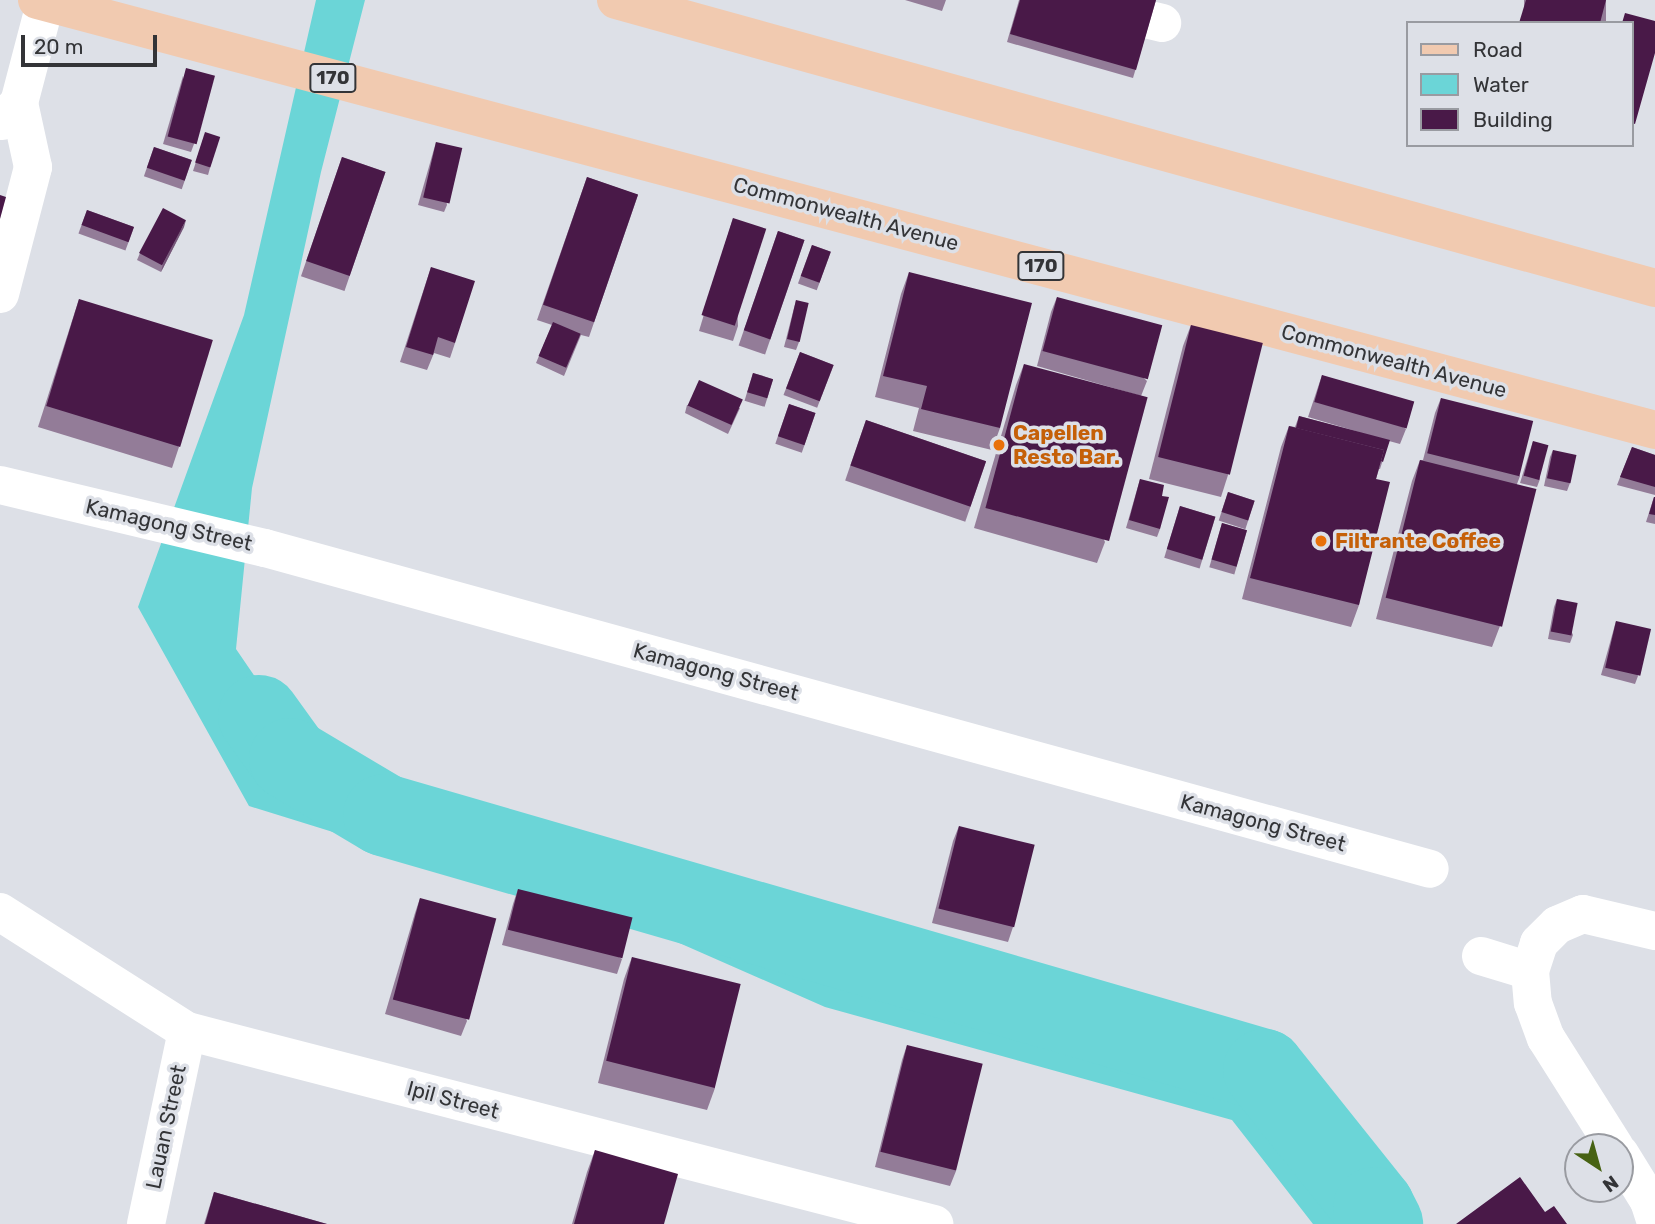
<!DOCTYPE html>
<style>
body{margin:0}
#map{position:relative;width:1655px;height:1224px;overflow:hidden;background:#dde0e7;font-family:Rubik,sans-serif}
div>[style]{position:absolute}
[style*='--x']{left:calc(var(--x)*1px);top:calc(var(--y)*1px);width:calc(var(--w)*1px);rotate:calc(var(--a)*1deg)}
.water>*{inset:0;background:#6bd5d7}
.river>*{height:82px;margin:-41px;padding:0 41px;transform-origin:41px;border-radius:41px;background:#6bd5d7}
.minor>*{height:38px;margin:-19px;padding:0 19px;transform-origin:19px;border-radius:19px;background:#fff}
.major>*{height:38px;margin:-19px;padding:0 19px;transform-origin:19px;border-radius:19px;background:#f1cab0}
.wall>*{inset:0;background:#937c98;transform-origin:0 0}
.shaded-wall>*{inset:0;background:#755578}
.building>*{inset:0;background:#491948;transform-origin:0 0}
.dots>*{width:19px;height:19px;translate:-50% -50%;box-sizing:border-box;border:4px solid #dde0e7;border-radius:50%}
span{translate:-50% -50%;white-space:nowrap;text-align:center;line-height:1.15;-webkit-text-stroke:7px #dde0e7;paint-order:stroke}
.shield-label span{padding:2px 5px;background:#dde0e7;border:2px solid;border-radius:5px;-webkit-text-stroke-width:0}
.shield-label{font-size:19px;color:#333437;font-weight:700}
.street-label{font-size:21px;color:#333437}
.food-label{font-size:21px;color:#c56008;font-weight:700}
.left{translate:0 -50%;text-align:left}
.legend{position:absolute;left:1406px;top:21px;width:228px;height:126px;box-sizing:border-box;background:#dde0e7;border:2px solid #999ba1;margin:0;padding:9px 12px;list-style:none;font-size:21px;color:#333437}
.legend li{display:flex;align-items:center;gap:14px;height:35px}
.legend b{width:35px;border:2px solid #999ba1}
.north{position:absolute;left:1564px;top:1133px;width:70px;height:70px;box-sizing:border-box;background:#dde0e7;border:2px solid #999ba1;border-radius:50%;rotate:144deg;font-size:19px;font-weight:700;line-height:28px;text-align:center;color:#333437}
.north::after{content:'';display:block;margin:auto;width:24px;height:32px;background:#476213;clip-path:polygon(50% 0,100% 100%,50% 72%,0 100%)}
.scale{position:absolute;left:21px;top:35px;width:136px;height:32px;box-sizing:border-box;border:4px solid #333437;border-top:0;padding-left:9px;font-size:21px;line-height:24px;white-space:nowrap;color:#333437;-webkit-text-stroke:5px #dde0e7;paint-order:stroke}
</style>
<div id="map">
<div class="water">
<div style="clip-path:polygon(316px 0,365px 0,321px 172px,252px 488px,236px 649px,324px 778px,401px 831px,1236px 1054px,1326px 1121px,1380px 1224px,1313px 1224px,1232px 1120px,825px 1007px,652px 931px,249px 806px,138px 607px,244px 315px)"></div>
</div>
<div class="river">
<div style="--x:259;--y:716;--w:53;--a:54.2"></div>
<div style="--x:290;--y:759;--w:109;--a:30.8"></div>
<div style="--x:384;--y:815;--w:916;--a:16.16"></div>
<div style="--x:1264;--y:1070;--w:176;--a:51.4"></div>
<div style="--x:1374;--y:1208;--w:18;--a:63"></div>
</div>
<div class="minor">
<div style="--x:1068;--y:0;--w:97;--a:13.7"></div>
<div style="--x:2;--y:121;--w:25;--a:-47"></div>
<div style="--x:19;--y:103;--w:106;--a:-75.3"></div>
<div style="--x:0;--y:294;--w:131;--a:-75.4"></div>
<div style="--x:33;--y:167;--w:66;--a:-102.3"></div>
<div style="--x:0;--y:485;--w:272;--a:13.4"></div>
<div style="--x:265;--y:548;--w:1208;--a:15.4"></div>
<div style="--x:0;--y:912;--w:222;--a:32.5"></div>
<div style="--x:187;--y:1031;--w:772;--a:14.49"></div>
<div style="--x:1481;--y:956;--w:51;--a:17"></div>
<div style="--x:1530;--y:971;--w:32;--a:85"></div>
<div style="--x:1533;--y:1003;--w:37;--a:70"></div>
<div style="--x:1546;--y:1038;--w:129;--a:57.7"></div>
<div style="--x:1530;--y:971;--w:29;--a:-72"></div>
<div style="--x:1539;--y:943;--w:25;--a:-45"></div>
<div style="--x:1557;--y:925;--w:28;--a:-23"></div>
<div style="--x:1583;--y:914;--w:74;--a:13.3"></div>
<div style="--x:1620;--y:1154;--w:55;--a:58.3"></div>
<div style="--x:1649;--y:1201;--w:19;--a:72"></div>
<div style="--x:146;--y:1224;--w:197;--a:-78"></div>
</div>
<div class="major">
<div style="--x:37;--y:0;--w:1674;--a:14.88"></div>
<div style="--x:616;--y:0;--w:1078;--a:15.49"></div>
</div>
<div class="wall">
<div style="clip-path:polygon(905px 0,946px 0,942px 11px)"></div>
<div style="clip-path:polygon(1019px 0,1156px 0,1133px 78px,1007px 42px)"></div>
<div style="left:1524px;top:0;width:82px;height:24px"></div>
<div style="clip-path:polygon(183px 76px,194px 144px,191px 152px,163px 144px)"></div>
<div style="clip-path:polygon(203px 140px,210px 168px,208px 175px,193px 171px)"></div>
<div style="clip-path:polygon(436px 142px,447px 205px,444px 212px,418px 205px)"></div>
<div style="left:154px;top:147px;width:40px;height:31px;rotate:19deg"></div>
<div style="left:342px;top:157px;width:46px;height:126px;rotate:19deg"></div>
<div style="clip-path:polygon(587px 177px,638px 195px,589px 337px,581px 335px,564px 376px,536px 363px,552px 325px,537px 320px)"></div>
<div style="left:87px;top:210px;width:50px;height:25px;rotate:20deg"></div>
<div style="clip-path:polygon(733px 218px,738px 326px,733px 341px,699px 331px)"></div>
<div style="clip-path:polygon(184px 227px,161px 272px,137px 260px,140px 253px)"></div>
<div style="left:778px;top:231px;width:28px;height:121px;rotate:19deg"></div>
<div style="left:812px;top:245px;width:20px;height:41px;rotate:20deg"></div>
<div style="clip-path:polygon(431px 267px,455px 343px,450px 358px,434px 353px,427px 370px,400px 362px)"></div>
<div style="clip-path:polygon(909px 272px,1000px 428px,992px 450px,913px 431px,919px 408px,875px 397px,901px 294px)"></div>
<div style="clip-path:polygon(1057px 297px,1147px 381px,1141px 396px,1037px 366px,1051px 312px)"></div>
<div style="clip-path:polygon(79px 299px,179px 447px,172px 468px,38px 427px)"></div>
<div style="clip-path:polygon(796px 300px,799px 342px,796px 350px,784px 347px)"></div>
<div style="clip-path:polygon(1191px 325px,1228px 475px,1221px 497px,1149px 479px,1183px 346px)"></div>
<div style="left:800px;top:352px;width:36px;height:46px;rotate:21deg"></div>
<div style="clip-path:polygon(1024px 364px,1105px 542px,1097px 563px,974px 528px,1016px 385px)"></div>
<div style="left:753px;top:373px;width:21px;height:29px;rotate:17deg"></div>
<div style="clip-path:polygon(1322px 375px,1406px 429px,1400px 444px,1389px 441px,1380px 469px,1379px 469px,1376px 479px,1359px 605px,1351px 627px,1242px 599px,1281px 447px,1289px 426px,1295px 427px,1299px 416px,1362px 433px,1308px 417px)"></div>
<div style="clip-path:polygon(1441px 398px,1520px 476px,1517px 484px,1500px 626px,1492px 647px,1376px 619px,1412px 481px,1420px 460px,1423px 460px,1435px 413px)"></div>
<div style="left:789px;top:404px;width:28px;height:42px;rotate:19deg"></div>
<div style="clip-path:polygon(687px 405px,740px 408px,728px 434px,685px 413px)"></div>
<div style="left:866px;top:420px;width:127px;height:64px;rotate:19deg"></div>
<div style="clip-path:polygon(1533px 441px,1540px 479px,1537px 487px,1520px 483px)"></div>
<div style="clip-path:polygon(1632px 447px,1655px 455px,1655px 495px,1617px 485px)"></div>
<div style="clip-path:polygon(1553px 450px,1570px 483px,1567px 491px,1544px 486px,1550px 457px)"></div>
<div style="clip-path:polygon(1140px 479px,1162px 496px,1160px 529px,1157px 537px,1126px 528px)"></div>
<div style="left:1228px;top:492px;width:28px;height:30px;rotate:18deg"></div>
<div style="clip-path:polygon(1654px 497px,1655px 497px,1655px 524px,1646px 522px)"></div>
<div style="left:1180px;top:506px;width:37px;height:54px;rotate:17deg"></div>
<div style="left:1222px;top:523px;width:26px;height:46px;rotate:16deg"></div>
<div style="clip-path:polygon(1557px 599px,1573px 635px,1570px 643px,1548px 639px,1554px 607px)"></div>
<div style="clip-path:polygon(1616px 621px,1638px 676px,1635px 684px,1601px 675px)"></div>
<div style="clip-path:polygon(959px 826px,1013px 927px,1008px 942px,932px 923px,953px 841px)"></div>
<div style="clip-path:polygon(518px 889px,622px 959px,617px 974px,502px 945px,513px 904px)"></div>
<div style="clip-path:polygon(420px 898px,467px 1021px,461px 1036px,385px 1014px,415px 913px)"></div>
<div style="clip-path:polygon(632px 957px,715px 1088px,707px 1110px,598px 1083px,624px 979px)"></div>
<div style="clip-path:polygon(907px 1045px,956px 1171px,950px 1186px,875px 1167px,902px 1060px)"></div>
<div style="clip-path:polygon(595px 1150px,664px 1224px,572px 1224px,587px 1172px)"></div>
<div style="clip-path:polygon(214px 1192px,327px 1224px,204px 1224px)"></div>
</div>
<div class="shaded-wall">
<div style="clip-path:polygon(186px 220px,184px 227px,161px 272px,163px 264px)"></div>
</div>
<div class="building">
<div style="clip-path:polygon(1020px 0,1156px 0,1136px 70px,1010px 34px)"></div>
<div style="clip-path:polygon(1526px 0,1606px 0,1600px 23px,1519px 23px)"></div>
<div style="clip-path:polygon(1625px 13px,1655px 21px,1655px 53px,1635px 124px,1632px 123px,1632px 23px,1622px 23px)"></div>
<div style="left:186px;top:68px;width:30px;height:71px;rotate:15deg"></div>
<div style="left:205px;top:132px;width:16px;height:32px;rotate:18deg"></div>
<div style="left:436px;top:142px;width:27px;height:57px;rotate:13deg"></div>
<div style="left:154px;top:147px;width:40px;height:22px;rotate:19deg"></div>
<div style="left:342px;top:157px;width:46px;height:110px;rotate:19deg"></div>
<div style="left:587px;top:177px;width:54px;height:135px;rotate:19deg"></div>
<div style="clip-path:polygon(0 195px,6px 197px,0 219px)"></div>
<div style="left:163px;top:208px;width:26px;height:51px;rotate:28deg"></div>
<div style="left:87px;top:210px;width:50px;height:16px;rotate:20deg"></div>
<div style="left:733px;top:218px;width:35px;height:102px;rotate:18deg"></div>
<div style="left:778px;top:231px;width:28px;height:105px;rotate:19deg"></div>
<div style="left:812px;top:245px;width:20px;height:33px;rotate:20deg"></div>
<div style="clip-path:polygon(431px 267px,475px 281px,455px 343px,438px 337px,433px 355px,406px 347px)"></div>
<div style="clip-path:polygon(909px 272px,1032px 303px,1000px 428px,921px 409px,927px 386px,883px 376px)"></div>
<div style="left:1057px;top:297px;width:109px;height:56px;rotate:15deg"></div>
<div style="left:79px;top:299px;width:140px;height:112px;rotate:17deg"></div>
<div style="left:796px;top:300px;width:13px;height:40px;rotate:13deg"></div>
<div style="left:553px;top:322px;width:30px;height:37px;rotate:23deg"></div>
<div style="left:1191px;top:325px;width:74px;height:136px;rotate:14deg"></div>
<div style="left:800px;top:352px;width:36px;height:39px;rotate:21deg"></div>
<div style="left:1024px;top:364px;width:128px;height:149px;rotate:15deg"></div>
<div style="left:753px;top:373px;width:21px;height:20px;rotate:17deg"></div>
<div style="left:1322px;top:375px;width:96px;height:28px;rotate:16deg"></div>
<div style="left:699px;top:380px;width:48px;height:28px;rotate:24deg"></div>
<div style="left:1441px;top:398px;width:95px;height:57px;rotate:14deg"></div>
<div style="left:789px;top:404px;width:28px;height:34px;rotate:19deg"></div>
<div style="clip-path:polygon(1299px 416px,1390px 440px,1383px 462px,1381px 461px,1384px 450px,1296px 428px)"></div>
<div style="left:866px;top:420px;width:127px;height:48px;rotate:19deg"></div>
<div style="clip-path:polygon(1289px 426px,1384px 450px,1376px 479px,1390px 482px,1359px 605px,1250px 578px)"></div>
<div style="left:1533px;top:441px;width:16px;height:36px;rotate:15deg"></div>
<div style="clip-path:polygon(1632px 447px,1655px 455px,1655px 487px,1620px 477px)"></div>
<div style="left:1553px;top:450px;width:24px;height:29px;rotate:12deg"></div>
<div style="left:1420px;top:460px;width:120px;height:142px;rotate:14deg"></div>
<div style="clip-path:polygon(1140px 479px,1164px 485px,1162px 496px,1169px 497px,1160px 529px,1129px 520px)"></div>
<div style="left:1228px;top:492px;width:28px;height:21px;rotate:18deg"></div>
<div style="clip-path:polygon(1654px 497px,1655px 497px,1655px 515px,1649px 514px)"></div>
<div style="left:1180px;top:506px;width:37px;height:45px;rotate:17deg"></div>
<div style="left:1222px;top:523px;width:26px;height:38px;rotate:16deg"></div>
<div style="left:1557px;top:599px;width:21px;height:33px;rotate:11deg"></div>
<div style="left:1616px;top:621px;width:36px;height:48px;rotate:13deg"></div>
<div style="left:959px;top:826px;width:78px;height:85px;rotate:14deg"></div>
<div style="left:518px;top:889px;width:118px;height:42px;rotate:14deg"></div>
<div style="left:420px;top:898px;width:79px;height:105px;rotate:15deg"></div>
<div style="left:632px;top:957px;width:112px;height:107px;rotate:14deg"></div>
<div style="left:907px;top:1045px;width:78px;height:110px;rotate:14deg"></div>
<div style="clip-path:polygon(595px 1150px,678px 1174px,664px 1224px,574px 1224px)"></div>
<div style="clip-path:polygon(1520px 1177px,1545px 1212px,1554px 1206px,1567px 1224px,1456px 1224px)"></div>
<div style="clip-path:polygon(214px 1192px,327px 1224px,205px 1224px)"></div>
</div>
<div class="dots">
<div style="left:999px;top:445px;background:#e8710a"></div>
<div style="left:1321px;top:541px;background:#e8710a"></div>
</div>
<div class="shield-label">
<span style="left:333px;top:78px">170</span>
<span style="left:1041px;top:266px">170</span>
</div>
<div class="street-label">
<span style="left:846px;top:214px;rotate:15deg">Commonwealth Avenue</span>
<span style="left:1394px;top:361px;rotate:15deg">Commonwealth Avenue</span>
<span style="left:169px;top:525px;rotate:13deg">Kamagong Street</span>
<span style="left:716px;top:672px;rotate:15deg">Kamagong Street</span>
<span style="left:1263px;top:823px;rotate:15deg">Kamagong Street</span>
<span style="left:453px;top:1100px;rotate:15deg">Ipil Street</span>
<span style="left:166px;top:1127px;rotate:-78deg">Lauan Street</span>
</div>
<div class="food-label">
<span class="left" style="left:1013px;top:445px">Capellen<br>Resto Bar.</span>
<span class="left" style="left:1335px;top:541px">Filtrante Coffee</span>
</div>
<ul class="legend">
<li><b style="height:9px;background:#f1cab0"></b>Road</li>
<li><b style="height:19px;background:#6bd5d7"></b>Water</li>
<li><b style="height:19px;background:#491948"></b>Building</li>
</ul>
<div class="north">N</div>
<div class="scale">20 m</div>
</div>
